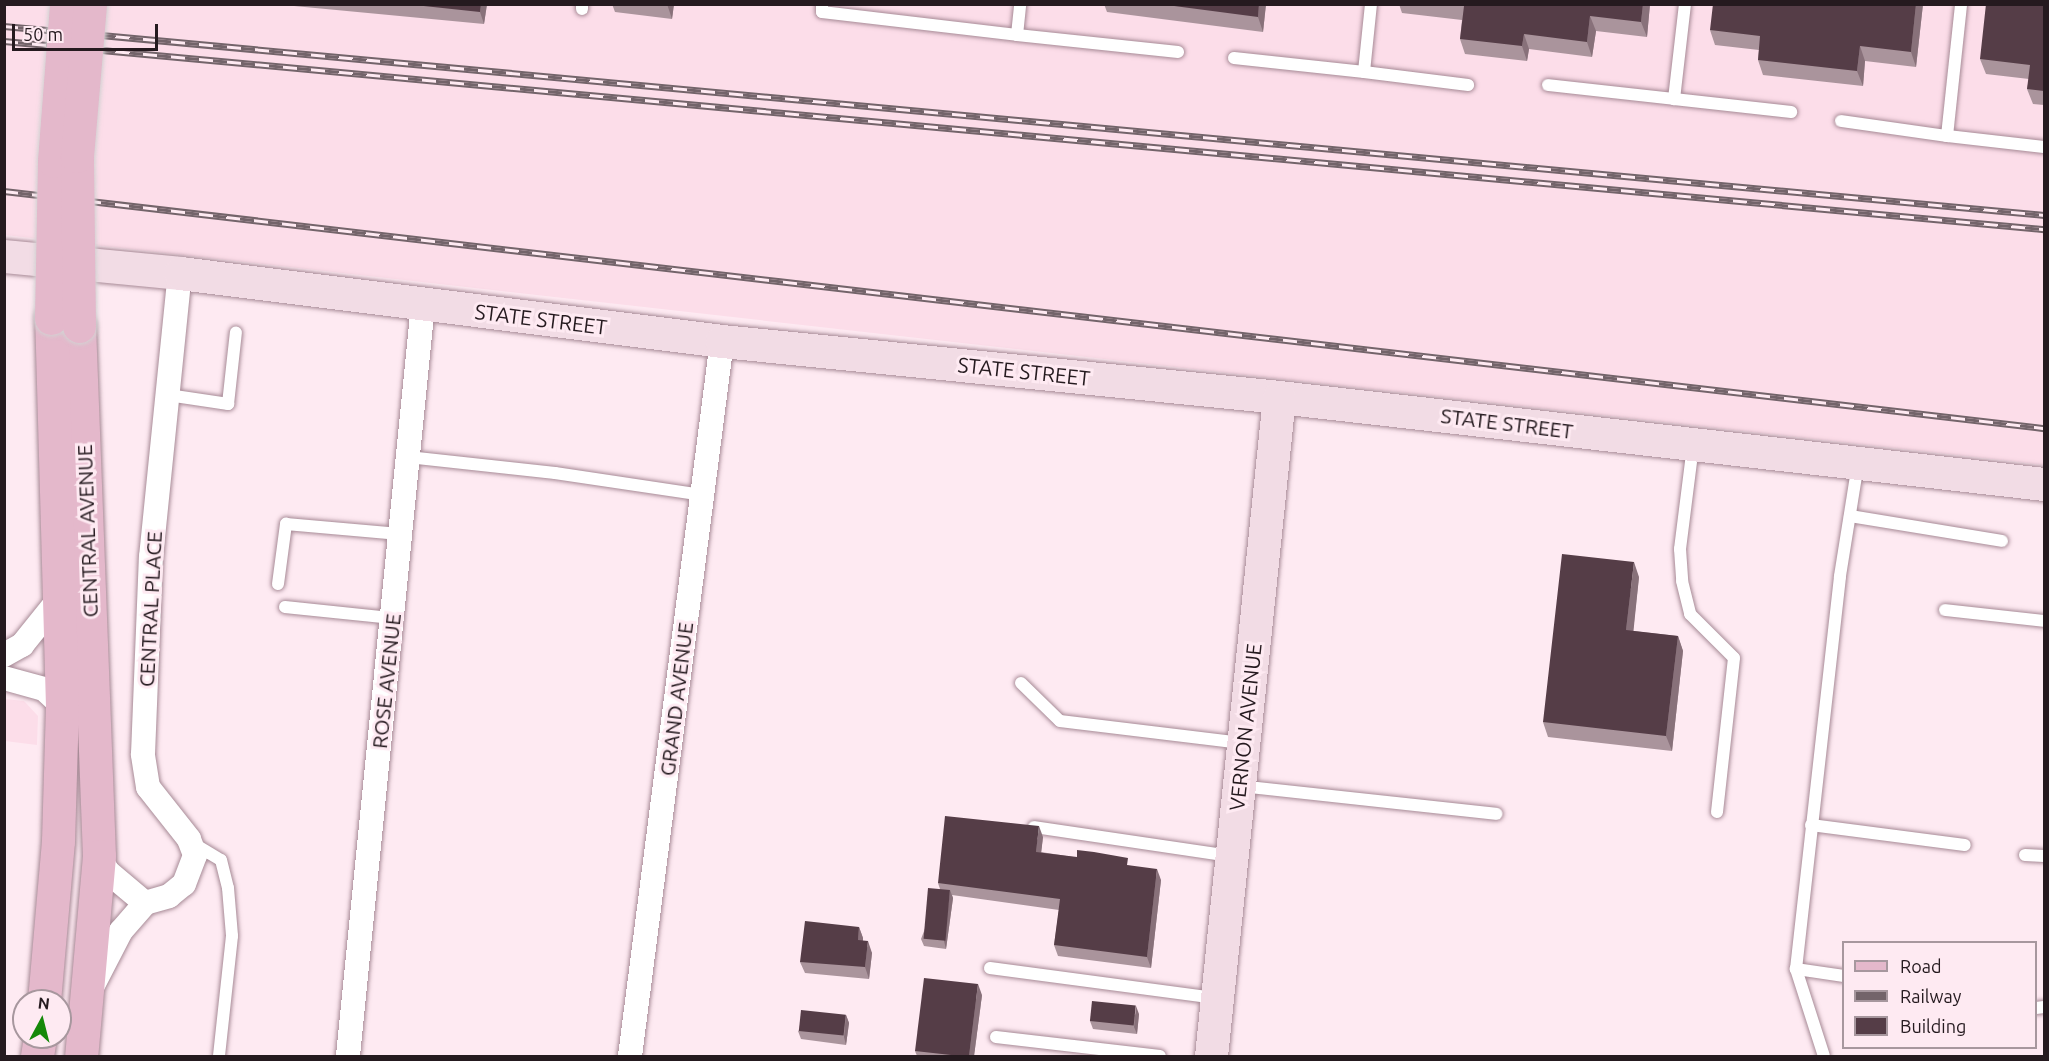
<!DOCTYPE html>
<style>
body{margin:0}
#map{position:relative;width:2049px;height:1061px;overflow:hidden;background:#feeaf2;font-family:Ubuntu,sans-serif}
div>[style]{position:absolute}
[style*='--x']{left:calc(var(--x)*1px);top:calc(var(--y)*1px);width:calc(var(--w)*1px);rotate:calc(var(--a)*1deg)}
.built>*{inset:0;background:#fcdde9}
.roads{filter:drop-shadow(0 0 2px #a78a96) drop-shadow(0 0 2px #a78a96)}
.lane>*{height:12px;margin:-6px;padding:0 6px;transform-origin:6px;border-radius:6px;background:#fff}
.street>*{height:24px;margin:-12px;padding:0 12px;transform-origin:12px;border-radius:12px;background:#fff}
.secondary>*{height:33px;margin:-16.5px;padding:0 16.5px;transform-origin:16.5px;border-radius:16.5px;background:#f2dce5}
.primary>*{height:33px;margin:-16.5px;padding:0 16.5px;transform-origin:16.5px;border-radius:16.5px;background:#e4b8cb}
.rail>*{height:7px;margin-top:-3.5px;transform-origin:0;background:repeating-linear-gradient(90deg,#feeaf2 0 14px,#73646a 0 28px);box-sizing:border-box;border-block:2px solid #73646a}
.bridges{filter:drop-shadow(0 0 2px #d3d1d2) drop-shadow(0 0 2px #d3d1d2)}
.primary-bridge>*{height:33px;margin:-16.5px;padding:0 16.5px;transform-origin:16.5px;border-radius:16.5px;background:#e4b8cb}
.wall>*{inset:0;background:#aa949c}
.shaded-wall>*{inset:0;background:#88717a}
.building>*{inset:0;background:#553d47;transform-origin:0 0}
span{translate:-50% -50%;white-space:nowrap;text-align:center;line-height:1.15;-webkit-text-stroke:6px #feeaf2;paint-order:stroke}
.street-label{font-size:21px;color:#251a1f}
.frame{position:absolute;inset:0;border:6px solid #251a1f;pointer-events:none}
.legend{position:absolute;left:1842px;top:941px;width:195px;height:108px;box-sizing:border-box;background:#feeaf2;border:2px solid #a7979e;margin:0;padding:8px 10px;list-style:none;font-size:18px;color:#251a1f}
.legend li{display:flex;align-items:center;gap:12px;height:30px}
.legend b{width:30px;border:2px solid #a7979e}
.north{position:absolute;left:12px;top:989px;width:60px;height:60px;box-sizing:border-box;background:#feeaf2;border:2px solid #a7979e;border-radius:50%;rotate:7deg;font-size:16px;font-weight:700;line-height:24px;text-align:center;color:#251a1f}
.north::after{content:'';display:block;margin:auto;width:21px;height:27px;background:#158909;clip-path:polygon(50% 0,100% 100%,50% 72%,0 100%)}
.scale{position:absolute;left:12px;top:24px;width:146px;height:27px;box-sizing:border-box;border:3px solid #251a1f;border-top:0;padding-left:8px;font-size:18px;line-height:21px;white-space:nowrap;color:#251a1f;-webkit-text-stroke:4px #feeaf2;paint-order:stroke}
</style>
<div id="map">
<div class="built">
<div style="clip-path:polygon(5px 5px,2044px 5px,2044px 465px,5px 235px)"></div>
<div style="clip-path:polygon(5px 699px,24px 701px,38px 716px,37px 745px,5px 741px)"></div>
</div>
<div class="roads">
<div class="lane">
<div style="--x:822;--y:4;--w:8;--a:90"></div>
<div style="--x:822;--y:12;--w:196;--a:6.7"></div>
<div style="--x:1017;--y:35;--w:31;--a:-84"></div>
<div style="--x:1371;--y:4;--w:68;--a:95.9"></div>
<div style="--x:1364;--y:72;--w:105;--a:7.1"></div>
<div style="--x:1685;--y:4;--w:96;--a:96.6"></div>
<div style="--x:1674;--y:99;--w:118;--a:6.3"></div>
<div style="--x:582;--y:9;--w:5;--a:-90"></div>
<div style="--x:1017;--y:35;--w:162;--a:6"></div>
<div style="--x:1234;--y:58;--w:131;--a:6.1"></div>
<div style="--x:1548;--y:85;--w:127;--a:6.3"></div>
<div style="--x:1841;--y:121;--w:107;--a:8.1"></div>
<div style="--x:1947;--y:136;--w:133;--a:-83.9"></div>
<div style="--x:1947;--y:136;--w:98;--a:6.5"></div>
<div style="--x:168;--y:395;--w:61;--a:8.5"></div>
<div style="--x:228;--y:404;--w:72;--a:-83.7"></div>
<div style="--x:1693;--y:446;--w:104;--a:97.2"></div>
<div style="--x:1680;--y:549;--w:32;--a:86"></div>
<div style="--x:1682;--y:581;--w:34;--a:76"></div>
<div style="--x:1690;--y:614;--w:62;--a:45"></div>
<div style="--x:1734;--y:658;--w:155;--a:96.3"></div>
<div style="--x:408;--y:457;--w:148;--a:6.2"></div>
<div style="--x:555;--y:473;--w:150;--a:8.5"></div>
<div style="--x:1850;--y:516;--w:154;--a:9.3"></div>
<div style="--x:278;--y:584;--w:61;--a:-82.4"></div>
<div style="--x:286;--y:524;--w:114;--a:5"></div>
<div style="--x:285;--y:607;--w:108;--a:5.9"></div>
<div style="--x:1945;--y:610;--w:100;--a:6.3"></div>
<div style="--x:1021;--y:683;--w:54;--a:44.3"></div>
<div style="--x:1060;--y:721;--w:183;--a:6.9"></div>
<div style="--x:1240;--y:786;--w:258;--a:6.2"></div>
<div style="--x:1811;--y:825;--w:155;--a:7.4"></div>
<div style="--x:1034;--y:827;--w:199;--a:8.4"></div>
<div style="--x:194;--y:844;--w:31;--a:31"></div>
<div style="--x:221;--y:860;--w:29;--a:76"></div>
<div style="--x:228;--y:888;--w:48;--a:85.2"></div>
<div style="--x:232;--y:936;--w:121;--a:96.2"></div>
<div style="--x:2025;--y:855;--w:19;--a:3"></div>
<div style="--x:990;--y:968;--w:228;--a:7.6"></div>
<div style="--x:1796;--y:969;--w:91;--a:72.2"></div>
<div style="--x:1844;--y:976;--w:49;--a:-171.7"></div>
<div style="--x:1796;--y:969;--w:395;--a:-83.6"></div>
<div style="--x:1840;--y:576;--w:113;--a:-80.9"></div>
<div style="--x:2036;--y:1008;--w:8;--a:-7"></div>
<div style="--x:996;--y:1037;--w:165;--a:6.6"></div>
</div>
<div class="street">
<div style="--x:4;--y:655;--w:21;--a:-29"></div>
<div style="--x:22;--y:645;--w:59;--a:-51.2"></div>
<div style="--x:4;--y:678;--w:41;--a:15.4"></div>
<div style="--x:44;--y:689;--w:25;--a:43"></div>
<div style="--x:99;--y:856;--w:18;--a:61"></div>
<div style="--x:108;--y:872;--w:48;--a:40"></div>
<div style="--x:145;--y:903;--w:25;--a:-16"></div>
<div style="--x:169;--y:896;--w:19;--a:-39"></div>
<div style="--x:184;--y:884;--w:31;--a:-69"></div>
<div style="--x:195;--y:855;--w:17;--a:-111"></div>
<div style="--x:189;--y:839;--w:66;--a:-128.3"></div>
<div style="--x:148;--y:787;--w:33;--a:-99"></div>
<div style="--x:143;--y:754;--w:197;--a:-87.7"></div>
<div style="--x:151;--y:557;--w:285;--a:-84.2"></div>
<div style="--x:91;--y:989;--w:65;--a:-62.7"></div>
<div style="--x:121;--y:931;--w:37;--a:-49"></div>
<div style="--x:348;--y:1056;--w:755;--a:-84.3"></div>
<div style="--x:630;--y:1056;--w:721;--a:-82.67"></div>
</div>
<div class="secondary">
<div style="--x:4;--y:256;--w:177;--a:5.5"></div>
<div style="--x:180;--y:273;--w:546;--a:7.15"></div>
<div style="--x:722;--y:341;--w:560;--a:5.74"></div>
<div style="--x:1279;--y:397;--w:770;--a:6.49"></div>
<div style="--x:1211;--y:1056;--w:662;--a:-84.11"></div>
</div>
<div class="primary">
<div style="--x:79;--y:326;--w:530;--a:87.84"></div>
<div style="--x:99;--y:856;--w:201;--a:95.1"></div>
<div style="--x:44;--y:1001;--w:161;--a:-85"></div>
<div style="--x:58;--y:841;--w:135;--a:-88.3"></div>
<div style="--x:62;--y:706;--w:388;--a:-91.6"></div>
<div style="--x:37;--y:1056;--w:19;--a:-81"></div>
</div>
</div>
<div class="rail">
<div style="--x:4;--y:26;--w:2049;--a:5.29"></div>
<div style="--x:4;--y:41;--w:2049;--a:5.27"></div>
<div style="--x:4;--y:191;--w:2054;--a:6.63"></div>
</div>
<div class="bridges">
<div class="primary-bridge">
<div style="--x:51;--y:318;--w:157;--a:-88.9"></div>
<div style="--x:54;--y:161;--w:157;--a:-85.6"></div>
<div style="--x:79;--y:326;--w:170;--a:-90.7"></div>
<div style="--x:77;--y:156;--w:153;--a:-85.1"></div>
</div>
</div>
<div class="wall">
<div style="clip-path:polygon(273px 4px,487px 4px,484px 24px)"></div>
<div style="clip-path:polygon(612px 4px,674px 4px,672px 19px,615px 12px)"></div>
<div style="clip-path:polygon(1104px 4px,1266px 4px,1263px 32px,1107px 12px)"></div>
<div style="clip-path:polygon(1399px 4px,1650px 4px,1647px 37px,1596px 31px,1592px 57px,1529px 49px,1527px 61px,1465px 54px,1460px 39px,1462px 20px,1402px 13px)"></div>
<div style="clip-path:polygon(1923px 4px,1916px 67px,1865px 61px,1863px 86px,1763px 75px,1758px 60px,1759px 50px,1715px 45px,1710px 30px)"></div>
<div style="clip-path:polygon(2044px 4px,2044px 105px,2033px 104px,2027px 89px,2029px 79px,1986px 74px,1980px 59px)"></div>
<div style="clip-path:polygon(1639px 577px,1633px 631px,1678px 636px,1683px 651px,1672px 751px,1548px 737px,1543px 722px)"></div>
<div style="clip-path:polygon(1043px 837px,1041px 852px,1131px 866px,1161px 880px,1151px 968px,1058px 956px,1054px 945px,1059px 910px,952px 895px,953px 898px,946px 949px,924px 946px,921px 939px,940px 889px,938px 883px)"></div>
<div style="clip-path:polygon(859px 927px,863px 938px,863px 941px,872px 953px,869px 979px,805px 973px,800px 962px)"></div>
<div style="clip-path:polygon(982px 995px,974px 1056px,917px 1056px,915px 1051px)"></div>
<div style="clip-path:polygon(1139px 1014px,1137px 1034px,1093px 1029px,1090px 1021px)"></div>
<div style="clip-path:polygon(846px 1015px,849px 1023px,846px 1045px,801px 1039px,798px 1031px)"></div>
</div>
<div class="shaded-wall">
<div style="clip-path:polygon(481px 4px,487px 4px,484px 24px,480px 12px)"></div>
<div style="clip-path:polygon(667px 4px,674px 4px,672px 19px)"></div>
<div style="clip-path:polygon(1259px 4px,1266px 4px,1263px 32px,1258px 17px)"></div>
<div style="clip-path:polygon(1643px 4px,1650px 4px,1647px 37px,1641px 22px)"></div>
<div style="clip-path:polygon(1916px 4px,1923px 4px,1916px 67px,1911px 52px)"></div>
<div style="clip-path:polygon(1590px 16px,1596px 31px,1592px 57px,1587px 42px)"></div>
<div style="clip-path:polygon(1524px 34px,1529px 49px,1527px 61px,1522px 46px)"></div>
<div style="clip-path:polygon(1860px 46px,1865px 61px,1863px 86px,1857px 71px)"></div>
<div style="clip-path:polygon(1634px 562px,1639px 577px,1632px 645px,1626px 630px)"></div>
<div style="clip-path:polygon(1678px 636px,1683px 651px,1672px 751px,1666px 736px)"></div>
<div style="clip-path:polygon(1039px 826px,1043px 837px,1040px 863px,1036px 852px)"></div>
<div style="clip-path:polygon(1157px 869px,1161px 880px,1151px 968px,1147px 957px)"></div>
<div style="clip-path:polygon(950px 890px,953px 898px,946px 949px,944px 941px)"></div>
<div style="clip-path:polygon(859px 927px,863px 938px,862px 951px,858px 940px)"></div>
<div style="clip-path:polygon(868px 941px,872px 953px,869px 979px,865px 967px)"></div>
<div style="clip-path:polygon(978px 984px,982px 995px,974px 1056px,969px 1056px)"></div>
<div style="clip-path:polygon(1136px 1006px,1139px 1014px,1137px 1034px,1134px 1027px)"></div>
<div style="clip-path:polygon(846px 1015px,849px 1023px,846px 1045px,844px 1037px)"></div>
</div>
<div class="building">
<div style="clip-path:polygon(405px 4px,481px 4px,480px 12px)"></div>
<div style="clip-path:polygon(1159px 4px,1259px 4px,1258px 17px)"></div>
<div style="clip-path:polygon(1451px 4px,1643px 4px,1641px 22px,1590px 16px,1587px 42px,1524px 34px,1522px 46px,1460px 39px,1464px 6px)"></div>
<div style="clip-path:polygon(1713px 4px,1916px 4px,1911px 52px,1860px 46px,1857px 71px,1758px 60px,1760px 36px,1710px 30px)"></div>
<div style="clip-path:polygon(1986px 4px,2044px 4px,2044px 91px,2027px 89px,2030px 65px,1980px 59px)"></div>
<div style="clip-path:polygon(1562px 554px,1634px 562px,1626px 630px,1678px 636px,1666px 736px,1543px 722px)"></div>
<div style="clip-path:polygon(945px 816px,1039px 826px,1036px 852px,1077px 857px,1077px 850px,1094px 852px,1128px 858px,1127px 865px,1157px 869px,1147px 957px,1054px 945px,1060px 899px,938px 883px)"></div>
<div style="left:928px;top:888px;width:22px;height:51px;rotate:5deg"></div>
<div style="clip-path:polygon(805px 921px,859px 927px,858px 940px,868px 941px,865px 967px,800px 962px)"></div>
<div style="clip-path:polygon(924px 978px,978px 984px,969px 1056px,960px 1056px,915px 1051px)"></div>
<div style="left:1092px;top:1001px;width:44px;height:20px;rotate:6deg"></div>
<div style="left:801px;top:1010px;width:45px;height:21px;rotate:6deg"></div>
</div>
<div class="street-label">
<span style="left:541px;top:319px;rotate:7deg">STATE STREET</span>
<span style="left:1024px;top:371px;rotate:6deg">STATE STREET</span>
<span style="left:1507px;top:423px;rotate:7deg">STATE STREET</span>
<span style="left:87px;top:531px;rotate:-92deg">CENTRAL AVENUE</span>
<span style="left:150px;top:609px;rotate:-87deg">CENTRAL PLACE</span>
<span style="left:386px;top:681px;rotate:-84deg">ROSE AVENUE</span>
<span style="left:676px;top:699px;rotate:-83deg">GRAND AVENUE</span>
<span style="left:1245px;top:727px;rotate:-84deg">VERNON AVENUE</span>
</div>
<div class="frame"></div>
<ul class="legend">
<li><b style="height:8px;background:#e4b8cb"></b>Road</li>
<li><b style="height:8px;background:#73646a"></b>Railway</li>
<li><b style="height:16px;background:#553d47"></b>Building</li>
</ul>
<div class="north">N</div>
<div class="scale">50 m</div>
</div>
